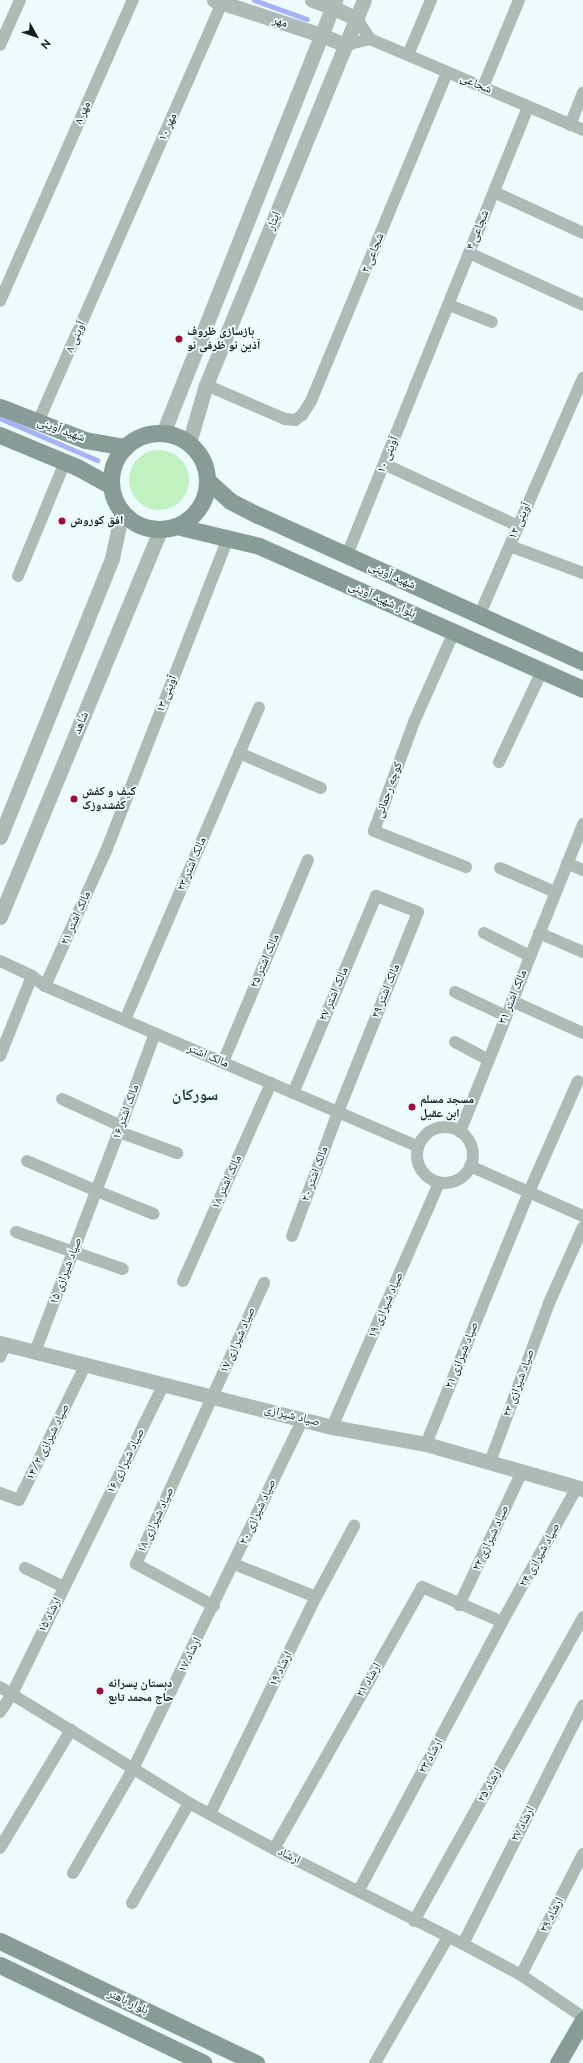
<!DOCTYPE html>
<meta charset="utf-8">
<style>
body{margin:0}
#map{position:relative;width:583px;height:2063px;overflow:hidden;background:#eefcff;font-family:Raleway,"Noto Naskh Arabic",sans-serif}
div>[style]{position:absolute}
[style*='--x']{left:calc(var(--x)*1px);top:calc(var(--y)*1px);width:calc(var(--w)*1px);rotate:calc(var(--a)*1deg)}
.green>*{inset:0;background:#c0f2bf}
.round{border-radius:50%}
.stream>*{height:4.5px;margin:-2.25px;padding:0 2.25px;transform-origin:2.25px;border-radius:2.25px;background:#a4b2f8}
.minor>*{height:12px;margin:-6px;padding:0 6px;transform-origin:6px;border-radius:6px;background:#adbbb7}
.minor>.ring{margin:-6px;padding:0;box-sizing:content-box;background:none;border:12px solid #adbbb7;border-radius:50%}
.tertiary>*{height:15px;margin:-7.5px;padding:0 7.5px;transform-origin:7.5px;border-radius:7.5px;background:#adbbb7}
.secondary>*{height:17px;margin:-8.5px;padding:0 8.5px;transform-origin:8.5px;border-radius:8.5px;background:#879c97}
.secondary>.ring{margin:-8.5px;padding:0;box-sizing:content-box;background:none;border:17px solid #879c97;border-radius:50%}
.dots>*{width:11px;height:11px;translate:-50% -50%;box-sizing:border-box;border:2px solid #eefcff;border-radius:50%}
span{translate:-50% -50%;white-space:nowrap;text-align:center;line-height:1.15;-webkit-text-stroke:3.5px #eefcff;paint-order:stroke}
.street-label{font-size:12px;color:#101d1f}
.poi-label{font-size:12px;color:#101d1f;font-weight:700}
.left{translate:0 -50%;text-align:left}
.district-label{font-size:16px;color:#203e44;font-weight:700}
.north{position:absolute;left:16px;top:16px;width:40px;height:40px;-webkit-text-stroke:3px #eefcff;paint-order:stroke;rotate:130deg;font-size:11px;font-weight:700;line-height:16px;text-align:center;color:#101d1f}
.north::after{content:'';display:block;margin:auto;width:14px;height:18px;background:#101d1f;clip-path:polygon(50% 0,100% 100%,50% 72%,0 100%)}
</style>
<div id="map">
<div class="green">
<div class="round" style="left:129px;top:450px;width:60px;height:60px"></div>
</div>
<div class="stream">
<div style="--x:254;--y:0;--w:56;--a:19.7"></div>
<div style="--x:0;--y:418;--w:106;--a:23.4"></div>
</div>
<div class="minor">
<div style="--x:357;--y:19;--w:24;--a:57"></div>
<div style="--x:370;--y:39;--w:232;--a:23.1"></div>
<div style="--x:0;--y:45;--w:49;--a:-66"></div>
<div style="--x:346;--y:45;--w:25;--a:-14"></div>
<div style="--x:408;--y:55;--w:60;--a:-67.3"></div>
<div style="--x:483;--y:87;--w:94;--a:-67.5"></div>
<div style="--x:570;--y:125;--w:35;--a:-68"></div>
<div style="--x:494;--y:192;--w:98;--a:24.7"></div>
<div style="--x:469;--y:253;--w:125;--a:24.5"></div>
<div style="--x:0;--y:301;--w:329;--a:-66.2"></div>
<div style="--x:449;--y:305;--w:46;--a:21.6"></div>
<div style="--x:206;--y:385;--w:86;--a:23.3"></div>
<div style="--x:285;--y:419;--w:10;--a:6"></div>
<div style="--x:295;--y:420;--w:9;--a:-36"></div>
<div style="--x:302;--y:415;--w:17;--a:-57"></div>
<div style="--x:311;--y:401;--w:356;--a:-67.5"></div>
<div style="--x:38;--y:422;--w:458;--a:-66.3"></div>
<div style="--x:384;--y:464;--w:148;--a:24.8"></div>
<div style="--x:510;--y:546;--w:78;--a:20.3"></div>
<div style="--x:347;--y:555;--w:483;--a:-68"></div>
<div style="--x:18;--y:576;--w:123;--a:-67.6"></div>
<div style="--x:479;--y:616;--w:260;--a:-66.4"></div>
<div style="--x:454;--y:632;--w:98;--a:114"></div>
<div style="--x:414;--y:722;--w:116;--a:110.2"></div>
<div style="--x:374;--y:831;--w:99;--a:21.4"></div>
<div style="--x:239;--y:753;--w:89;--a:23.1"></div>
<div style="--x:499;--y:762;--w:101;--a:-64.7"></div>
<div style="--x:567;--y:863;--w:17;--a:24"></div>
<div style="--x:500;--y:868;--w:60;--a:23.6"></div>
<div style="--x:484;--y:933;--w:51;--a:26.6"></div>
<div style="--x:539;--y:933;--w:48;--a:23.4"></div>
<div style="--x:0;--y:961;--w:35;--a:25"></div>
<div style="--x:32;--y:976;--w:16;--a:38"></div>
<div style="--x:45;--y:986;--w:406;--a:23.3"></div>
<div style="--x:45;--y:986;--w:148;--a:-65.7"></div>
<div style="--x:106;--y:851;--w:336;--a:-68.7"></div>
<div style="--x:455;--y:992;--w:56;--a:25.2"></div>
<div style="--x:512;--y:1001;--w:78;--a:24.3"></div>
<div style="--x:125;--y:1020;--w:340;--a:-66.8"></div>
<div style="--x:455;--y:1042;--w:38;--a:28"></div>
<div style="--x:0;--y:1056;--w:86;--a:-68.2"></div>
<div style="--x:223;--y:1062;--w:219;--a:-67.2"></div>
<div style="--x:62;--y:1099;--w:65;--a:24.6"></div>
<div class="ring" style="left:417px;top:1127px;width:44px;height:44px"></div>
<div style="--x:119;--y:1132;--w:62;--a:19.9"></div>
<div style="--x:460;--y:1132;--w:332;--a:-68.2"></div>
<div style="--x:27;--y:1161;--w:76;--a:23.2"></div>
<div style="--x:97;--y:1191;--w:61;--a:22"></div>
<div style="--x:470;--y:1166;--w:124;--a:23.9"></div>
<div style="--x:16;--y:1232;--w:113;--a:19.1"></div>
<div style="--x:292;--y:1236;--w:132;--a:-69.6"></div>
<div style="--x:338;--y:1112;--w:215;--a:-68.2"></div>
<div style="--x:418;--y:912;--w:45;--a:-159.1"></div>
<div style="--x:376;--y:896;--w:214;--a:112.8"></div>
<div style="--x:183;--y:1281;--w:217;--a:-66"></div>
<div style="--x:35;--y:1352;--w:242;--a:-69.2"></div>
<div style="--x:121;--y:1126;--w:99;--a:-69.9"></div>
<div style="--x:0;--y:1357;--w:14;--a:-65"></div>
<div style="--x:332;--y:1427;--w:266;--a:-66.3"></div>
<div style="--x:426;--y:1444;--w:272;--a:-67.8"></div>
<div style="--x:529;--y:1192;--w:121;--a:-66.2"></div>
<div style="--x:490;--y:1462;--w:170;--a:-69.6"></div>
<div style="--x:549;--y:1303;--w:83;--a:-65.9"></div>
<div style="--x:0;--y:1493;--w:20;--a:20"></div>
<div style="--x:19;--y:1500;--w:152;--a:-63.8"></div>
<div style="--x:234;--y:1564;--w:88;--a:21.9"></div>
<div style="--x:25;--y:1568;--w:43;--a:26"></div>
<div style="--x:459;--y:1605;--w:147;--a:-64.7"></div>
<div style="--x:214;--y:1606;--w:89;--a:-151.7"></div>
<div style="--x:136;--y:1564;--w:309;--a:-65.5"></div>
<div style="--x:0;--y:1687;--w:222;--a:31.5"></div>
<div style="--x:189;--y:1803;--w:97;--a:28.4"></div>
<div style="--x:274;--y:1849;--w:212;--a:26.7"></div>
<div style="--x:463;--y:1944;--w:66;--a:28.1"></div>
<div style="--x:521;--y:1975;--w:75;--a:34.1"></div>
<div style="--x:0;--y:1712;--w:22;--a:-56"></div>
<div style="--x:12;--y:1694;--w:345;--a:-63.9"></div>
<div style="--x:210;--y:1814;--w:242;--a:-64"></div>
<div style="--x:316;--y:1597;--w:81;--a:-61.8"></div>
<div style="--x:0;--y:1848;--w:138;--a:-59"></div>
<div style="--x:274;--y:1849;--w:301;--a:-60.5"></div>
<div style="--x:422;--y:1587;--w:87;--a:23.6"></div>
<div style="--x:73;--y:1873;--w:120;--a:-60"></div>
<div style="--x:133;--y:1769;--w:389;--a:-64.1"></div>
<div style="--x:359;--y:1890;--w:304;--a:-61.9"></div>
<div style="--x:502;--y:1622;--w:154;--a:-60.9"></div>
<div style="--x:132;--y:1903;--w:115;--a:-60.3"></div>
<div style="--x:414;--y:1921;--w:348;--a:-60.9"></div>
<div style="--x:463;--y:1944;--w:267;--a:-63.3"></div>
<div style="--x:521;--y:1975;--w:136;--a:-62.9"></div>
<div style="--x:375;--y:2063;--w:146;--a:-59.9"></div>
</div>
<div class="tertiary">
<div style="--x:214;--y:0;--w:113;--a:18.1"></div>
<div style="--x:321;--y:35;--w:27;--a:22"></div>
<div style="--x:312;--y:0;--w:21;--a:19"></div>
<div style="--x:332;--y:7;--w:28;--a:26"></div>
<div style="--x:163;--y:433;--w:466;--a:-68.3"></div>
<div style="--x:189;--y:443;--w:60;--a:-73.7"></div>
<div style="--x:206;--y:385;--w:416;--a:-67.7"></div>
<div style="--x:0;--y:837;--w:301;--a:-68.1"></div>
<div style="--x:112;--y:558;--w:47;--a:-77.7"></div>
<div style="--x:0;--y:917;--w:420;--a:-67.5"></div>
<div style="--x:0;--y:1343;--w:342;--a:14.2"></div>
<div style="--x:332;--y:1427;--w:96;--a:10.3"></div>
<div style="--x:426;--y:1444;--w:163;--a:16"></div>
</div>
<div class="secondary">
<div style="--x:0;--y:407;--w:91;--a:21.2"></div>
<div style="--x:85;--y:440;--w:41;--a:9.9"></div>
<div class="ring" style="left:111px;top:433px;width:79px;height:79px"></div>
<div style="--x:0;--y:435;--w:83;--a:22.6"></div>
<div style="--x:77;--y:467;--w:39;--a:29"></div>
<div style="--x:207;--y:480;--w:31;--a:42"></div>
<div style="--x:230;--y:501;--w:31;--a:27"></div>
<div style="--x:258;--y:515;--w:357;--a:24.3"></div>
<div style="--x:176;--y:526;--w:85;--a:13.5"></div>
<div style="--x:259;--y:546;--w:354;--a:23.8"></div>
<div style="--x:0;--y:1941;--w:284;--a:25.5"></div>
<div style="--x:0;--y:1965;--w:226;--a:25.7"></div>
<div style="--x:558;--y:2063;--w:50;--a:-59.8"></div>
</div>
<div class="dots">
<div style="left:179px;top:339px;background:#a40839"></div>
<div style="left:62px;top:521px;background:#a40839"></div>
<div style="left:74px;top:799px;background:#a40839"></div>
<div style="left:412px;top:1107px;background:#a40839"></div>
<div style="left:100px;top:1691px;background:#a40839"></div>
</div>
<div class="street-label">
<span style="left:280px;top:22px;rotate:18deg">مهر</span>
<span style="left:476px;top:84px;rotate:23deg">شجاعی</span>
<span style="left:83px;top:113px;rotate:-66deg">مهر ۸</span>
<span style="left:168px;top:127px;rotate:-66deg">مهر ۱۰</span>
<span style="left:274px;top:221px;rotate:-68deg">ایثار</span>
<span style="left:478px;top:230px;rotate:-68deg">شجاعی ۴</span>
<span style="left:373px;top:253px;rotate:-68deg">شجاعی ۲</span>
<span style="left:76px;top:337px;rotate:-66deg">۸ آوینی</span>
<span style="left:61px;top:430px;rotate:20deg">شهید آوینی</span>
<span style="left:388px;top:455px;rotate:-68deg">۱۰ آوینی</span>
<span style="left:520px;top:521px;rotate:-66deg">۱۲ آوینی</span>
<span style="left:392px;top:576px;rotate:24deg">شهید آوینی</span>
<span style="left:382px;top:600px;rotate:24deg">بلوار شهید آوینی</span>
<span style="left:167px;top:694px;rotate:-69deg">آوینی ۱۳</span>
<span style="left:81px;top:723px;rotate:-67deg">شاهد</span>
<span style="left:389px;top:790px;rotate:-70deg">کوچه رحمانی</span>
<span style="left:192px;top:864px;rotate:-67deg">مالک اشتر ۲۳</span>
<span style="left:76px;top:918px;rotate:-66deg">مالک اشتر ۲۱</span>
<span style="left:265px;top:961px;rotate:-67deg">مالک اشتر ۲۵</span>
<span style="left:386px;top:991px;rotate:-68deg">مالک اشتر ۲۹</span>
<span style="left:334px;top:994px;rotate:-67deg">مالک اشتر ۲۷</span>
<span style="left:513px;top:997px;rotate:-68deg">مالک اشتر ۳۱</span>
<span style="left:208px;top:1056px;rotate:23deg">مالک اشتر</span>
<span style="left:126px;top:1112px;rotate:-70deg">مالک اشتر ۱۶</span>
<span style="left:315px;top:1174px;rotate:-70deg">مالک اشتر ۲۰</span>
<span style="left:227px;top:1182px;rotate:-66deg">مالک اشتر ۱۸</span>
<span style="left:66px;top:1271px;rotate:-69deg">صیاد شیرازی ۱۵</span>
<span style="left:386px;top:1305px;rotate:-66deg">صیاد شیرازی ۱۹</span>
<span style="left:238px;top:1340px;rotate:-66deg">صیاد شیرازی ۱۷</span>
<span style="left:462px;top:1355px;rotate:-68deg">صیاد شیرازی ۲۱</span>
<span style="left:519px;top:1383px;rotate:-70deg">صیاد شیرازی ۲۳</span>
<span style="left:292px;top:1416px;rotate:14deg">صیاد شیرازی</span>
<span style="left:48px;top:1442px;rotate:-64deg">صیاد شیرازی ۱۴/۳</span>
<span style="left:126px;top:1461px;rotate:-64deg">صیاد شیرازی ۱۶</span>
<span style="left:258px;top:1512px;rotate:-65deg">صیاد شیرازی ۲۰</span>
<span style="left:156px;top:1520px;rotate:-65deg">صیاد شیرازی ۱۸</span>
<span style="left:491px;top:1538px;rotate:-65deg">صیاد شیرازی ۲۲</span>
<span style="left:540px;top:1555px;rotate:-61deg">صیاد شیرازی ۲۴</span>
<span style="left:50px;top:1615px;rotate:-64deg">ارشاد ۱۵</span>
<span style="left:190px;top:1655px;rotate:-64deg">ارشاد ۱۷</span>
<span style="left:281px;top:1669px;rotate:-64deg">ارشاد ۱۹</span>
<span style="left:369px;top:1680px;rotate:-60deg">ارشاد ۲۱</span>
<span style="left:431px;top:1756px;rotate:-62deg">ارشاد ۲۳</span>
<span style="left:490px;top:1785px;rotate:-61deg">ارشاد ۲۵</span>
<span style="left:523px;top:1824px;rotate:-63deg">ارشاد ۲۷</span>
<span style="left:289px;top:1856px;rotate:26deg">ارشاد</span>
<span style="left:552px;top:1915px;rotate:-63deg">ارشاد ۲۹</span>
<span style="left:128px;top:2002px;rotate:25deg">بلوار باهنر</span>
</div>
<div class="poi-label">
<span class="left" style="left:187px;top:339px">بازسازی ظروف<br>آذین نو ظرفی نو</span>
<span class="left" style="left:70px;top:521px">افق کوروش</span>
<span class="left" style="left:82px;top:799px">کیف و کفش<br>کفشدوزک</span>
<span class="left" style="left:420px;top:1107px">مسجد مسلم<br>ابن عقیل</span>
<span class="left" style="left:108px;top:1691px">دبستان پسرانه<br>حاج محمد تابع</span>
</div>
<div class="district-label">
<span style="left:195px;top:1095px">سورکان</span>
</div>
<div class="north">N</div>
</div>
